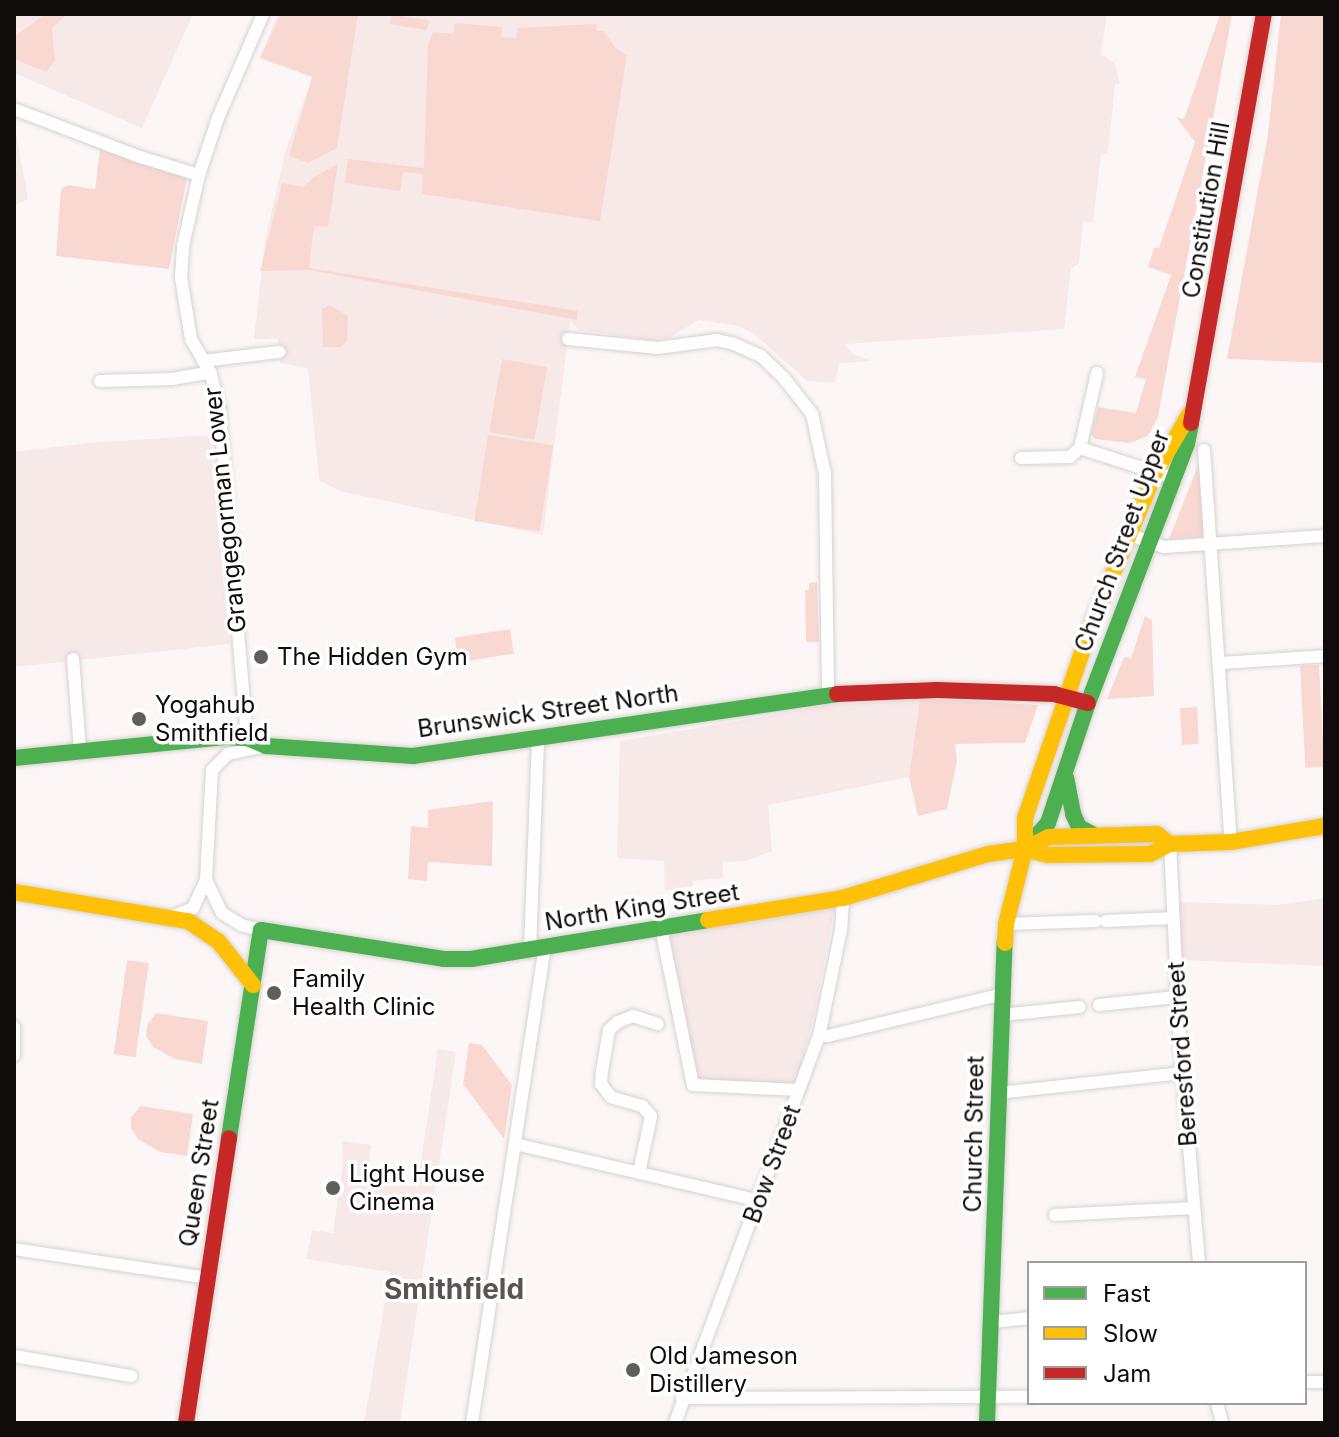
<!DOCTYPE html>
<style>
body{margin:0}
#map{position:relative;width:1339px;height:1437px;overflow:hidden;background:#fcf7f6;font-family:Inter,sans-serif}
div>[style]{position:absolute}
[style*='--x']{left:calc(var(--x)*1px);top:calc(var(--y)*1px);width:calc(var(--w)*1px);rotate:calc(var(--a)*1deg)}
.built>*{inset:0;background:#f6e9e8}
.green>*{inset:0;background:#f9d8d2;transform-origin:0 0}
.roads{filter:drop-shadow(0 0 2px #d6d2d2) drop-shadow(0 0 2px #d6d2d2)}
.street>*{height:12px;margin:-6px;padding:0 6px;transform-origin:6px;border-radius:6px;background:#fffefe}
.fast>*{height:16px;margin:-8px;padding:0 8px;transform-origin:8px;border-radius:8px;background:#4caf50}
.slow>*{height:16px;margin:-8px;padding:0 8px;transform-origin:8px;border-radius:8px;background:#ffc107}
.jam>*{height:16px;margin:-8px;padding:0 8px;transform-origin:8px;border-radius:8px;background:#c62828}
.dots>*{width:22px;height:22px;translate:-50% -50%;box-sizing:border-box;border:4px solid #fff;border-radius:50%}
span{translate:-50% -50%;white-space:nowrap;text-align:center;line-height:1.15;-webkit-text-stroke:7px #fff;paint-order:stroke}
.street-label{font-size:24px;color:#0f0c0b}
.poi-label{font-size:24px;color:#0f0c0b}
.left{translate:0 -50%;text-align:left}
.quarter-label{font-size:28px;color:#5b5351;font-weight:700}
.frame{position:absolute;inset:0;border:16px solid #0f0c0b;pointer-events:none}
.legend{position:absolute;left:1027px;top:1261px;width:280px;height:144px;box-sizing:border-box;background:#fff;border:2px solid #9f9e9d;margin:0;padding:10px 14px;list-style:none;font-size:24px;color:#0f0c0b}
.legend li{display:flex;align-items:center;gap:16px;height:40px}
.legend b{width:40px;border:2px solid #9f9e9d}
</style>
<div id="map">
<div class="built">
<div style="clip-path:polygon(14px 14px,193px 14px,142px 128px,14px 73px)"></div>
<div style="clip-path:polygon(278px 14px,1107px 14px,1101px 53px,1115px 64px,1120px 84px,1115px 84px,1108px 153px,1101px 155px,1093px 222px,1083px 222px,1079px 263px,1071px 269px,1064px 329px,845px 344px,853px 354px,871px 361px,839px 363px,835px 383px,807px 381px,754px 334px,739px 326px,699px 320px,669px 338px,652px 340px,579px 330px,570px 321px,543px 535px,340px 491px,319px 480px,308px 368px,280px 363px,278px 339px,254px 339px,265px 241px,286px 149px,314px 74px,266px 51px,260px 58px)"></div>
<div style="clip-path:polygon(14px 121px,28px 199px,14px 206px)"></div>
<div style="clip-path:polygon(210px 435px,229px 644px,14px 667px,14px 452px,89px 443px)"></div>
<div style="clip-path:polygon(920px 699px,909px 777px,768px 805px,772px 851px,746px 861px,723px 862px,723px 878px,692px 881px,693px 886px,665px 891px,664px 861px,617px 858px,620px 741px,831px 705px)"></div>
<div style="clip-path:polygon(1325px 898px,1325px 966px,1180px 960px,1177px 902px,1277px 905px)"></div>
<div style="clip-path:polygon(835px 907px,811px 1030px,794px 1087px,699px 1084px,691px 1075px,667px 935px)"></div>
<div style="clip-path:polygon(438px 1049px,456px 1052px,400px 1423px,364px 1423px,390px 1272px,306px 1259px,312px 1230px,333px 1233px,343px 1163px,342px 1141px,371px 1145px,367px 1179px,417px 1187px)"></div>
</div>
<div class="green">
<div style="clip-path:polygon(45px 14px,67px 14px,52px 28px,55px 60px,46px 72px,14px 59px,14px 37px)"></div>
<div style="clip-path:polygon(281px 14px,358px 14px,337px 148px,308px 163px,289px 156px,312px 77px,260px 58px)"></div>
<div style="clip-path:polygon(1220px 14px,1232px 15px,1158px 417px,1148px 436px,1129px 443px,1095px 439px,1091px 434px,1098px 407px,1136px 413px,1146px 379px,1135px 377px,1171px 275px,1148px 267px,1154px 248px,1159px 248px,1195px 142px,1176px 117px,1184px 119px)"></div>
<div style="clip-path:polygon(1281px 14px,1325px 14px,1325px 363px,1227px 359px,1268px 134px)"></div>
<div style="clip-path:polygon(392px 15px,428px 20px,430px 22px,426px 30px,389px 24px)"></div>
<div style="clip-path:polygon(455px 23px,502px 27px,501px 37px,516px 38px,517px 28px,596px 24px,597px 31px,604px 31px,616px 49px,627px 55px,600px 221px,422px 194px,423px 174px,403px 172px,400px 191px,345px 183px,348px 159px,424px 168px,428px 45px,433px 32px,453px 34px)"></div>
<div style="clip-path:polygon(100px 149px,187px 178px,169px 269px,56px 256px,61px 189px,67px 185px,95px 189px)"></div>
<div style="clip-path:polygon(338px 164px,328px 227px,314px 226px,309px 268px,578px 311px,577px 320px,309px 270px,260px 271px,282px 183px,303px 187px,314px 177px)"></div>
<div style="clip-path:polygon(330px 305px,348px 316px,347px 341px,341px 347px,323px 347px,322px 309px)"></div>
<div style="left:502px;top:359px;width:46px;height:74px;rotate:10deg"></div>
<div style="left:488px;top:435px;width:66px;height:87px;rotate:9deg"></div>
<div style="clip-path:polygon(1201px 458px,1204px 537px,1169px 539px)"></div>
<div style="clip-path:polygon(817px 582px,819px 642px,806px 642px,805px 590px,809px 590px,809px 583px)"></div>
<div style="clip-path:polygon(1145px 616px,1152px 620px,1154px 696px,1107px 699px,1124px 657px,1131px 658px)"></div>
<div style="left:510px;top:629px;width:25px;height:56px;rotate:81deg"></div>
<div style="left:1319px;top:665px;width:102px;height:19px;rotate:87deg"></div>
<div style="clip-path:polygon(920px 699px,957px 700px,1038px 705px,1025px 743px,955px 744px,957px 761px,947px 809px,918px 816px,909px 777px)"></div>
<div style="left:1197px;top:707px;width:37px;height:17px;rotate:87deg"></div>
<div style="clip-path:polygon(493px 801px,492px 866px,428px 862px,427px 881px,408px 879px,411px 826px,428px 828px,428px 810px)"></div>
<div style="left:127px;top:960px;width:22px;height:95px;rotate:8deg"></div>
<div style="clip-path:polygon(156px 1013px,208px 1021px,202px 1064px,175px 1059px,153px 1047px,146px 1036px,147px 1025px)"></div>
<div style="clip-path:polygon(469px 1043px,482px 1045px,512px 1085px,504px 1139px,463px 1084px)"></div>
<div style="clip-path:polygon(141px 1106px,193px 1114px,187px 1156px,160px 1152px,138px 1139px,131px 1128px,131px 1117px)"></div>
</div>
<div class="roads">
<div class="street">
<div style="--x:14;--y:109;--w:135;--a:20.9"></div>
<div style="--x:140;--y:157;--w:62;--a:17"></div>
<div style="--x:568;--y:339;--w:90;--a:5.7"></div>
<div style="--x:658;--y:348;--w:60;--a:-7.7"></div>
<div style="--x:717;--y:340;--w:17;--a:13"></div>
<div style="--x:734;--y:344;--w:30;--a:24"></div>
<div style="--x:761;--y:356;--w:30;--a:44"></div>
<div style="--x:783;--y:377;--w:47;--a:51.9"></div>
<div style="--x:812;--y:414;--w:61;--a:77.8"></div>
<div style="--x:825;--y:474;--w:220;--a:89.2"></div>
<div style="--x:203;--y:361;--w:77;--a:-6.8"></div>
<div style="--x:100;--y:381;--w:72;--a:-1.6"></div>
<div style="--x:172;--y:379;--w:39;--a:-10"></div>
<div style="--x:1080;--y:448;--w:77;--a:-77.2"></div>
<div style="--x:1204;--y:450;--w:393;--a:86.1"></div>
<div style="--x:1021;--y:458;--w:49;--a:-1.2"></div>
<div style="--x:1070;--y:457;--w:13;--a:-42"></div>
<div style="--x:1080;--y:448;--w:101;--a:17.9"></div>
<div style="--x:1128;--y:534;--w:38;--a:20"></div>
<div style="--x:1164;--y:547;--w:161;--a:-3.9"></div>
<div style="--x:73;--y:659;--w:92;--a:85.6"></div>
<div style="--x:1220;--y:663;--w:105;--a:-3.8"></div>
<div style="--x:247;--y:738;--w:332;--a:-94.8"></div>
<div style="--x:219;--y:407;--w:36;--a:-104"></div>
<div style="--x:210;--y:372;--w:38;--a:-120"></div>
<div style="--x:191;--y:339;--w:63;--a:-99.2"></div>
<div style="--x:181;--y:277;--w:31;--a:-86"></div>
<div style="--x:183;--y:246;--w:73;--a:-77.3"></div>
<div style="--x:199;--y:175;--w:60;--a:-71.6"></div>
<div style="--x:218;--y:118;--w:113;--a:-66.6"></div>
<div style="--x:1170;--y:844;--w:185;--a:87.2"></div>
<div style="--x:1179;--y:1029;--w:235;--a:85.1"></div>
<div style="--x:206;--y:880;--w:37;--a:64"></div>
<div style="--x:222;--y:913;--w:22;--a:32"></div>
<div style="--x:241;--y:925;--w:21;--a:14"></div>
<div style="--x:171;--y:917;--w:24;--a:-22"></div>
<div style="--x:193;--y:908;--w:31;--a:-65"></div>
<div style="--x:206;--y:880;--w:110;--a:-86.9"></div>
<div style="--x:212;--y:770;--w:23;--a:-45"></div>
<div style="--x:228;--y:754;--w:39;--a:-12"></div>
<div style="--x:1106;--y:921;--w:67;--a:-2.6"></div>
<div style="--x:1006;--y:924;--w:90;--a:-1.9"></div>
<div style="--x:661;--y:928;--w:160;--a:78.5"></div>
<div style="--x:693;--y:1085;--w:106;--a:2.7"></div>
<div style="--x:530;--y:949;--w:210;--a:-87.8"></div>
<div style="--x:1099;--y:1005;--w:78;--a:-5.9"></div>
<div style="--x:1002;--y:1015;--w:78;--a:-5.9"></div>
<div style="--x:14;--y:1027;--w:28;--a:90"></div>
<div style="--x:819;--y:1036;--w:9;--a:0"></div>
<div style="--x:828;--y:1036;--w:180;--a:-13.5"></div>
<div style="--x:998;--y:1093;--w:186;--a:-6.2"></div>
<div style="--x:515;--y:1144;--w:251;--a:13.1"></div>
<div style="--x:639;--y:1173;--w:58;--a:-78.1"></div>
<div style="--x:651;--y:1116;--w:13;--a:-132"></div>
<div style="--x:642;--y:1106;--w:32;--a:-164"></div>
<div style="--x:611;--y:1097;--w:16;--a:-128"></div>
<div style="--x:601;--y:1084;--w:13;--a:-86"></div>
<div style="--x:602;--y:1071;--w:42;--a:-80.3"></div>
<div style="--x:609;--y:1030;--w:12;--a:-42"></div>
<div style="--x:618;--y:1022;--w:16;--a:-22"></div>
<div style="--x:633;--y:1016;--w:26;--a:18"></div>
<div style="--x:1055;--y:1215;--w:139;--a:-2.9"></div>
<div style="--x:14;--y:1249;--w:196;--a:8.5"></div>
<div style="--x:992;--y:1322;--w:37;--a:-6"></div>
<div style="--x:14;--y:1356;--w:119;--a:9.7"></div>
<div style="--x:1305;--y:1382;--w:20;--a:0"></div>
<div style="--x:682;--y:1398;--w:347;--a:-0.2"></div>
<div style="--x:1217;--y:1403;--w:21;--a:76"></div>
<div style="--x:472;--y:1423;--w:482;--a:-81.3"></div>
<div style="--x:675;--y:1423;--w:413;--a:-69.6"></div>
<div style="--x:819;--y:1036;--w:108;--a:-78.3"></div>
<div style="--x:841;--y:930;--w:32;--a:-86"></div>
</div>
<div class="fast">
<div style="--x:14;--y:758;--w:212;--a:-5.7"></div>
<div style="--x:225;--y:737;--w:22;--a:3"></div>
<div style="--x:247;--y:738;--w:21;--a:23"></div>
<div style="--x:266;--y:746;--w:147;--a:3.9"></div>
<div style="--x:413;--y:756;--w:429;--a:-8.3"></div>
<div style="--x:1066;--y:777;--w:38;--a:79"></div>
<div style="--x:1073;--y:814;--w:14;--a:65"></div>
<div style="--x:1079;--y:827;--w:15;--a:28"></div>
<div style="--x:1031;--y:842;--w:25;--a:-48"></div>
<div style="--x:1048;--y:823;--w:126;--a:-71.6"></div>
<div style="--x:1088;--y:703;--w:277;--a:-69.1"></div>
<div style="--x:1187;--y:444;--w:21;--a:-79"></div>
<div style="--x:229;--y:1138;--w:210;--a:-81.3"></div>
<div style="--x:261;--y:930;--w:185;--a:9"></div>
<div style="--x:444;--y:959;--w:27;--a:0"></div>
<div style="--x:471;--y:959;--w:240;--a:-9.3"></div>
<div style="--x:987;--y:1423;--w:480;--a:-87.9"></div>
</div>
<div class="slow">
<div style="--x:1025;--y:849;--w:24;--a:15"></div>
<div style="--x:1048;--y:855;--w:102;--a:-0.6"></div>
<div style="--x:1150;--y:854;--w:22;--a:-27"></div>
<div style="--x:1170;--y:844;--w:61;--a:-1.9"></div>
<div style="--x:1231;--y:842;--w:95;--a:-9.7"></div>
<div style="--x:14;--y:892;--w:176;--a:9.5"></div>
<div style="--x:188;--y:921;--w:37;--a:34"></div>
<div style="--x:219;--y:942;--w:55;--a:51.7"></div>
<div style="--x:708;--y:920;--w:137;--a:-9.3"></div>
<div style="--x:843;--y:898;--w:152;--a:-16.9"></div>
<div style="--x:988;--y:854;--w:37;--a:-8"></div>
<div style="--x:1025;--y:849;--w:27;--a:-27"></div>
<div style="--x:1049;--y:837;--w:108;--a:-1.6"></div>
<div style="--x:1157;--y:834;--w:16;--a:38"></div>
<div style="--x:1005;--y:943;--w:19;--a:-87"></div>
<div style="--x:1006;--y:924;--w:77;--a:-75.8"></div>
<div style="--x:1025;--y:849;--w:31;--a:-90"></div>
<div style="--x:1025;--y:818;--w:208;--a:-71"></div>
<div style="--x:1093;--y:621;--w:160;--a:-67.3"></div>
<div style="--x:1155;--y:473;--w:69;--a:-59.7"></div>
</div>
<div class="jam">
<div style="--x:1191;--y:423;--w:415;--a:-79.9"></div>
<div style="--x:837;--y:694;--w:100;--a:-2.3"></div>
<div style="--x:937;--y:690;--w:117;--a:2"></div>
<div style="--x:1054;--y:694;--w:35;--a:15"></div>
<div style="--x:186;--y:1423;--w:288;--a:-81.4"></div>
</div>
</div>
<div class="dots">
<div style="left:261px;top:657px;background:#625e5d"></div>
<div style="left:139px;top:719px;background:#625e5d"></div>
<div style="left:274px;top:993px;background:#625e5d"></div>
<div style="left:333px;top:1188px;background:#625e5d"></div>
<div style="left:633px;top:1370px;background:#625e5d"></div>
</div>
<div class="street-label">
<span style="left:1206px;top:210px;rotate:-80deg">Constitution Hill</span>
<span style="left:225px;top:510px;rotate:-96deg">Grangegorman Lower</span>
<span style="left:1122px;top:541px;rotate:-70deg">Church Street Upper</span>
<span style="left:548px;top:711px;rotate:-8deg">Brunswick Street North</span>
<span style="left:642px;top:907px;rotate:-9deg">North King Street</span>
<span style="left:1182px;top:1054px;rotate:-94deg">Beresford Street</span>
<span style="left:974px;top:1134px;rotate:-89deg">Church Street</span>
<span style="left:772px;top:1164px;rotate:-70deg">Bow Street</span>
<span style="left:199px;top:1173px;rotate:-81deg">Queen Street</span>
</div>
<div class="poi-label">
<span class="left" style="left:277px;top:657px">The Hidden Gym</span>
<span class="left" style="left:155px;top:719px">Yogahub<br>Smithfield</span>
<span class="left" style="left:292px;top:993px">Family<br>Health Clinic</span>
<span class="left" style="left:349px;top:1188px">Light House<br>Cinema</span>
<span class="left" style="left:649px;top:1370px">Old Jameson<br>Distillery</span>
</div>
<div class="quarter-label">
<span style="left:454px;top:1289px">Smithfield</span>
</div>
<div class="frame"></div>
<ul class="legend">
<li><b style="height:10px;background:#4caf50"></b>Fast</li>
<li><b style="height:10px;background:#ffc107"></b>Slow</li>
<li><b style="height:10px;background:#c62828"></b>Jam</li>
</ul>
</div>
